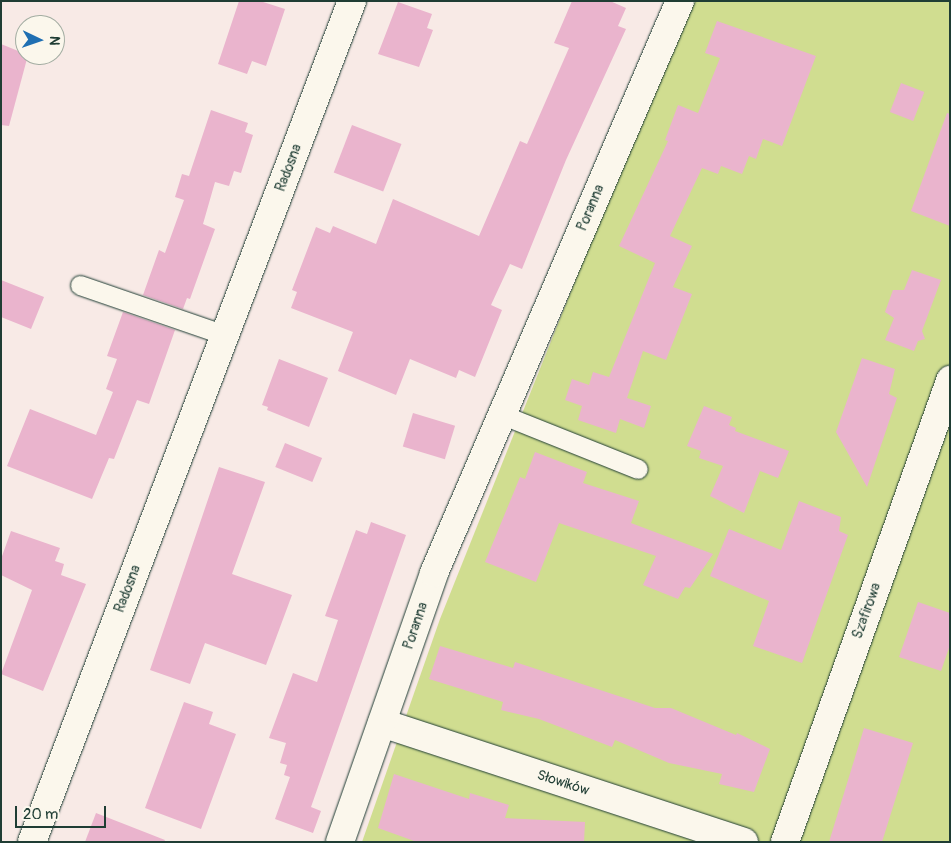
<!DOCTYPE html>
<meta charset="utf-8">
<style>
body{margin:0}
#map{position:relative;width:951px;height:843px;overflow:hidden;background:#f8eae6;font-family:Pangolin,sans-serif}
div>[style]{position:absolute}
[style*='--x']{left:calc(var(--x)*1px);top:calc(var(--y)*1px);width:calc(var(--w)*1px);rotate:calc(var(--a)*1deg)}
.green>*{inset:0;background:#d0dd90}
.building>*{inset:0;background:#eab4cd;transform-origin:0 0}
.roads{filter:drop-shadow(0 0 1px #1f3d34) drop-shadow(0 0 1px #1f3d34)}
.service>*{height:19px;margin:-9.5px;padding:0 9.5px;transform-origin:9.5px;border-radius:9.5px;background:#fbf7ec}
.minor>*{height:28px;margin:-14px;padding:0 14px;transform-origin:14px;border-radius:14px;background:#fbf7ec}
span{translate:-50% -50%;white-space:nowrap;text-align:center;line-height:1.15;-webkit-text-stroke:4.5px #fbf7ec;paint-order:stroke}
.street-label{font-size:14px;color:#1f3d34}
.frame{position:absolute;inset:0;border:2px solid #1f3d34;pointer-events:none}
.north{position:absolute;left:15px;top:15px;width:50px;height:50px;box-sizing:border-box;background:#fbf7ec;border:1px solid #a3ada2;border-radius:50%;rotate:93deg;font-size:14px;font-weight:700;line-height:20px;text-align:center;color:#1f3d34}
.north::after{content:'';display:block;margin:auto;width:18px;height:22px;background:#1f6fb2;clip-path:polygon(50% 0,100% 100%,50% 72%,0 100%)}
.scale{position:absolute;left:15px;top:806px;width:91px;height:22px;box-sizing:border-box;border:2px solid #1f3d34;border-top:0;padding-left:6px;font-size:15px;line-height:18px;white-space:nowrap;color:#1f3d34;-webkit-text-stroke:4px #fbf7ec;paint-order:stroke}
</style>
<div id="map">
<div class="green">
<div style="clip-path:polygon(687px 1px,950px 1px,950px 842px,362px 842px,440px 619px)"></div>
</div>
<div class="building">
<div style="clip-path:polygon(239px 1px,260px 1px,285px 9px,266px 66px,252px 61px,247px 74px,218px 64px)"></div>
<div style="clip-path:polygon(572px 1px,610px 1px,626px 8px,618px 26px,626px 29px,566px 160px,522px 269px,510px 264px,491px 305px,502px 310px,475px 377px,459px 370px,456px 378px,410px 359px,396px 395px,338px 371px,353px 332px,291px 308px,297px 292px,292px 290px,316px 227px,330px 233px,333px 226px,376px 244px,393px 199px,479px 236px,520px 141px,527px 144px,569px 48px,554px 43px)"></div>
<div style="clip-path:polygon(398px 2px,432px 14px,427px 28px,433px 30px,419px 67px,378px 54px)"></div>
<div style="clip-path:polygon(717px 21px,816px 56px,782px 146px,763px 139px,756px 159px,749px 156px,742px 174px,721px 166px,718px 174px,702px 168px,670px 236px,692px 246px,673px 287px,692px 294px,666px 360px,643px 351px,627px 398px,651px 406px,644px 428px,620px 419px,616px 433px,578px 420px,582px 406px,565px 400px,572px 379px,589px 385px,593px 372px,609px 377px,655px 263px,619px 246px,668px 141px,665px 140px,678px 105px,698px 113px,720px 58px,705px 53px)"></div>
<div style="clip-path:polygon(1px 44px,28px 55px,9px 126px,1px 125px)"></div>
<div style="left:901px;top:83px;width:25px;height:31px;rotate:21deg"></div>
<div style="clip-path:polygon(211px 110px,248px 123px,245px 132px,253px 135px,241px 173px,234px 171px,229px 186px,215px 182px,203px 224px,215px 229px,190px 299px,187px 298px,183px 309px,143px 295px,159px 250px,165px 253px,184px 200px,175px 197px,182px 174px,189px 176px)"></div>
<div style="clip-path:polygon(947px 113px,950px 114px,950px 226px,911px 211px)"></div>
<div style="left:352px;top:125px;width:53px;height:51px;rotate:21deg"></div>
<div style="clip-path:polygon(912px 270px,941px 280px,922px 331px,925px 339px,918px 341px,914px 351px,885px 340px,894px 318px,885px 312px,893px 290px,904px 290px)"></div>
<div style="clip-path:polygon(1px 280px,44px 297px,31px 329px,1px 317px)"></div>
<div style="clip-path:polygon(123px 312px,175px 330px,149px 404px,137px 400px,114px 459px,109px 458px,92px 499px,7px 466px,30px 409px,96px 435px,113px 392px,106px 389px,117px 359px,107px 356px)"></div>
<div style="clip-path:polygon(862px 358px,895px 369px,889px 394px,897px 398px,867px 487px,836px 432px)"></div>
<div style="clip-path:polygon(279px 359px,328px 378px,309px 427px,267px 410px,268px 407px,262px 405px)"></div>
<div style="clip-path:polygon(704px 406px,732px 417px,729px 425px,736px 428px,735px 431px,789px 451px,778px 478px,760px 471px,744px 513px,710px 496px,723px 466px,699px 458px,701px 451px,687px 446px)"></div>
<div style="left:413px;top:413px;width:44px;height:35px;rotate:17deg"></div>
<div style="left:285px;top:443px;width:40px;height:26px;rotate:22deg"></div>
<div style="clip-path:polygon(535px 452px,587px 472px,583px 483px,639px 501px,631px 523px,713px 554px,690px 588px,685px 587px,678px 599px,643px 585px,656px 556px,559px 523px,536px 582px,485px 562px,520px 477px,525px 479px)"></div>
<div style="clip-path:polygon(219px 467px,265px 482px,232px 574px,292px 595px,266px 665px,205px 643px,190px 684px,150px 670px)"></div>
<div style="clip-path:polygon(799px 501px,841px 517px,839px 531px,848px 535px,802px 663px,753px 646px,769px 601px,710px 576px,729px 529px,781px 550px)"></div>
<div style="clip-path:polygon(371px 522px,406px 535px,311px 807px,321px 811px,313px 833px,275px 819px,290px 777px,284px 775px,287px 765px,280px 763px,286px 743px,269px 738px,293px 673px,317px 682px,338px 620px,325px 616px,356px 530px,367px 534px)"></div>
<div style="clip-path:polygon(11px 531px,60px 548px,55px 561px,64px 564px,61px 575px,86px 584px,43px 691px,1px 674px,32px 590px,1px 575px,1px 559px)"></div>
<div style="clip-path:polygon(918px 602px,950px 613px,950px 645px,941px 671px,899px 657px)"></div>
<div style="clip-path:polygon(440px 646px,513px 668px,515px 662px,655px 708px,671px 708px,736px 735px,737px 733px,770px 749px,754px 792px,719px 784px,722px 774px,669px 763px,615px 740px,612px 747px,539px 719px,501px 710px,503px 702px,429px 679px)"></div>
<div style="clip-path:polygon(184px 702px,213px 712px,209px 724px,236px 734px,201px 829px,145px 808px)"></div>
<div style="clip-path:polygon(864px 728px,913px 743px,882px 842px,829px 842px)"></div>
<div style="clip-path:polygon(394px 774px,469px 799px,470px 793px,509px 805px,505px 818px,585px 822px,584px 842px,417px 842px,378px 828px)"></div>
<div style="clip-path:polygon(96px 813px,165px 840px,164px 842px,85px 842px)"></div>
</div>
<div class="roads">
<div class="service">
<div style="--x:80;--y:285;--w:153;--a:19"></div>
<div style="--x:503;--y:415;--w:145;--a:21.8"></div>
</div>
<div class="minor">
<div style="--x:382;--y:723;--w:381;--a:18.2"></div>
<div style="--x:32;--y:842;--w:900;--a:-69.17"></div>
<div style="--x:340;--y:842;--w:285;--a:-70.7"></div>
<div style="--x:434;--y:573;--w:623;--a:-66.73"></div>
<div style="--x:785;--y:842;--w:491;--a:-70.3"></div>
</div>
</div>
<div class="street-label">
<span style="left:289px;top:168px;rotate:-69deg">Radosna</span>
<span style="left:591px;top:208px;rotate:-67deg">Poranna</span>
<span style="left:128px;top:589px;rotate:-69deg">Radosna</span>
<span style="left:867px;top:611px;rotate:-70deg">Szafirowa</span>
<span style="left:416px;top:626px;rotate:-71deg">Poranna</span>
<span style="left:563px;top:783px;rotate:18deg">Słowików</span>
</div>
<div class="frame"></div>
<div class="north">N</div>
<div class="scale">20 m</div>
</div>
